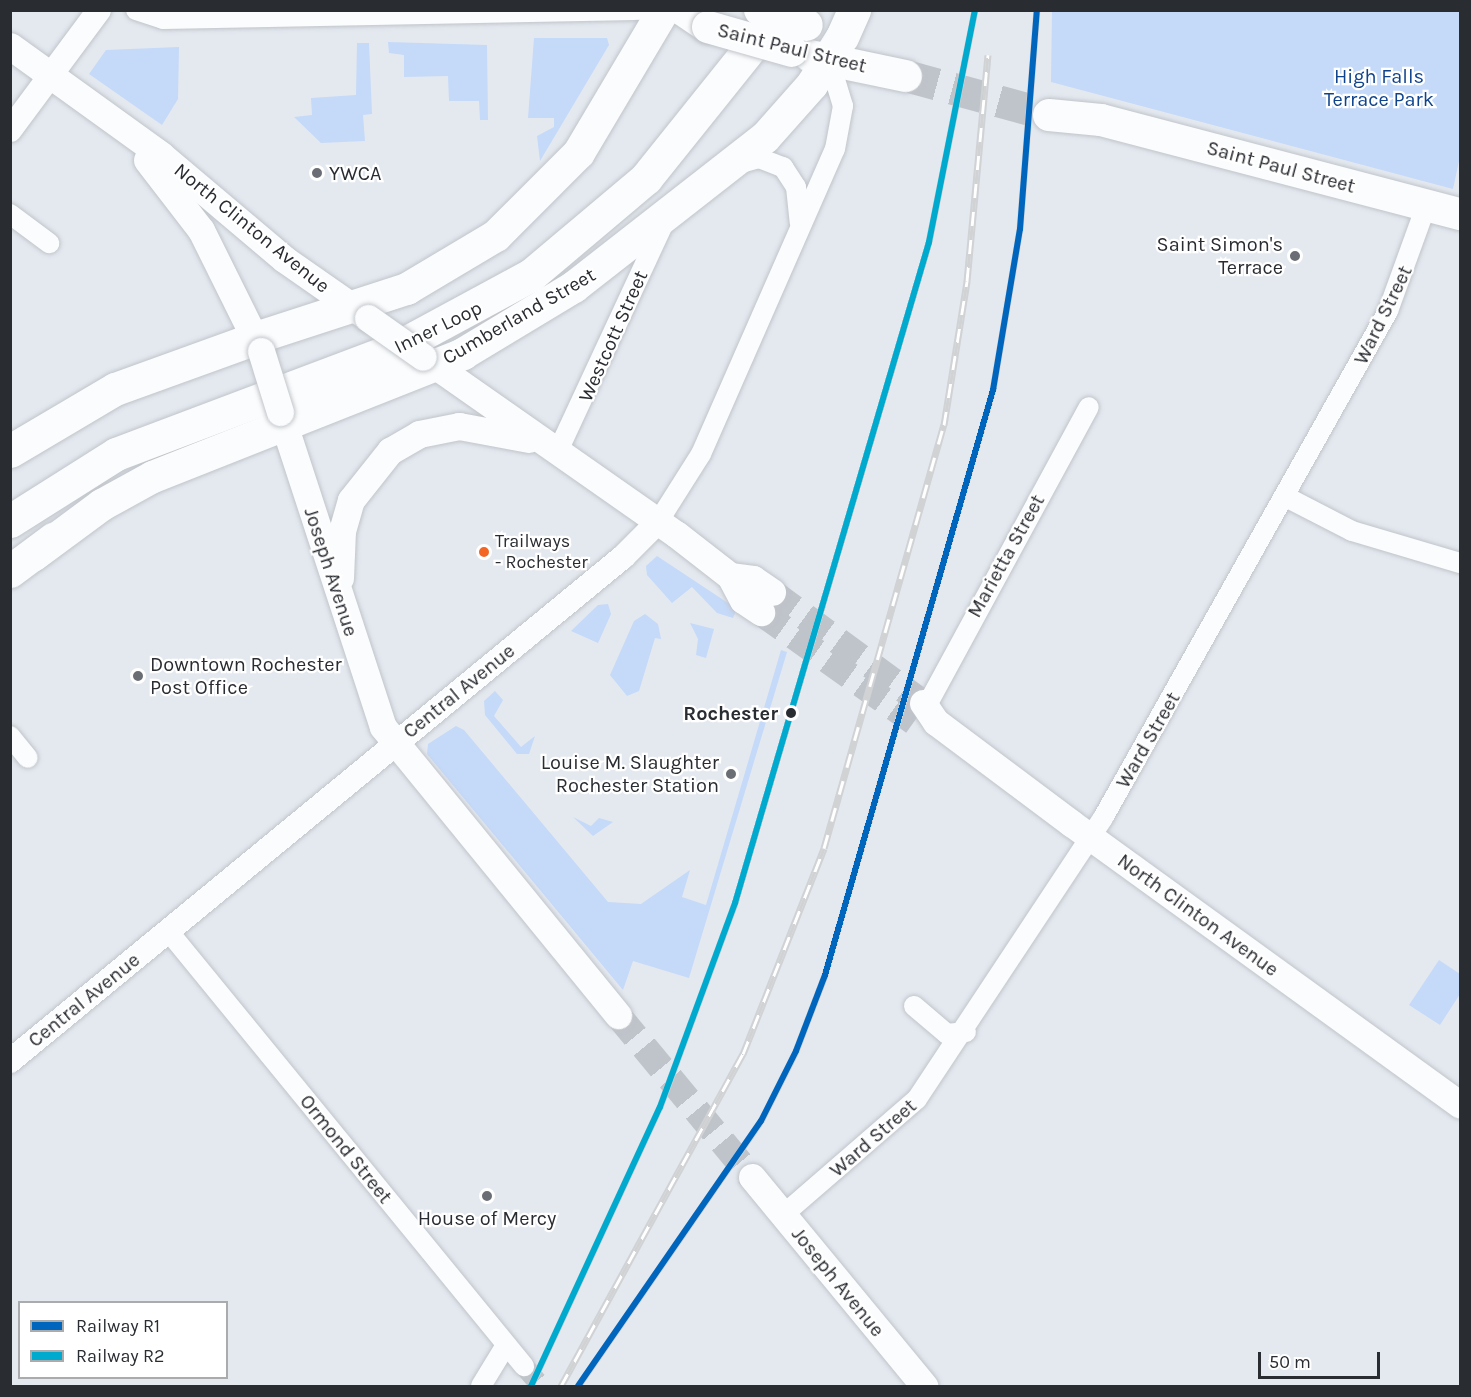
<!DOCTYPE html>
<style>
body{margin:0}
#map{position:relative;width:1471px;height:1397px;overflow:hidden;background:#e4e9f0;font-family:Karla,sans-serif}
div>[style]{position:absolute}
[style*='--x']{left:calc(var(--x)*1px);top:calc(var(--y)*1px);width:calc(var(--w)*1px);rotate:calc(var(--a)*1deg)}
.green>*{inset:0;background:#c5d9f8}
.minor-tunnel>*{height:20px;margin-top:-10px;transform-origin:0;background:repeating-linear-gradient(90deg,#bfc3ca 0 20px,transparent 0 30px)}
.secondary-tunnel>*{height:27px;margin-top:-13.5px;transform-origin:0;background:repeating-linear-gradient(90deg,#bfc3ca 0 27px,transparent 0 41px)}
.primary-tunnel>*{height:32px;margin-top:-16px;transform-origin:0;background:repeating-linear-gradient(90deg,#bfc3ca 0 32px,transparent 0 48px)}
.roads{filter:drop-shadow(0 0 2px #c1c5ca) drop-shadow(0 0 2px #c1c5ca)}
.minor>*{height:20px;margin:-10px;padding:0 10px;transform-origin:10px;border-radius:10px;background:#fbfcfd}
.tertiary>*{height:24px;margin:-12px;padding:0 12px;transform-origin:12px;border-radius:12px;background:#fbfcfd}
.secondary>*{height:27px;margin:-13.5px;padding:0 13.5px;transform-origin:13.5px;border-radius:13.5px;background:#fbfcfd}
.primary>*{height:32px;margin:-16px;padding:0 16px;transform-origin:16px;border-radius:16px;background:#fbfcfd}
.motorway>*{height:33px;margin:-16.5px;padding:0 16.5px;transform-origin:16.5px;border-radius:16.5px;background:#fbfcfd}
.rail>*{height:7px;margin-top:-3.5px;transform-origin:0;background:repeating-linear-gradient(90deg,#fff 0 14px,#d0d2d4 0 28px);box-sizing:border-box;border-block:2px solid #d0d2d4}
.bridges{filter:drop-shadow(0 0 2px #c1c5ca) drop-shadow(0 0 2px #c1c5ca)}
.secondary-bridge>*{height:27px;margin:-13.5px;padding:0 13.5px;transform-origin:13.5px;border-radius:13.5px;background:#fbfcfd}
.primary-bridge>*{height:32px;margin:-16px;padding:0 16px;transform-origin:16px;border-radius:16px;background:#fbfcfd}
.rail-1>*{height:6px;margin:-3px;padding:0 3px;transform-origin:3px;border-radius:3px;background:#0065bd}
.rail-2>*{height:6px;margin:-3px;padding:0 3px;transform-origin:3px;border-radius:3px;background:#00a9ce}
.dots>*{width:16px;height:16px;translate:-50% -50%;box-sizing:border-box;border:3px solid #fff;border-radius:50%}
span{translate:-50% -50%;white-space:nowrap;text-align:center;line-height:1.15;-webkit-text-stroke:4.5px #fff;paint-order:stroke}
.bus-label{font-size:18px;color:#292c31}
.left{translate:0 -50%;text-align:left}
.street-label{font-size:20px;color:#292c31}
.park-label{font-size:20px;color:#0f448d}
.poi-label{font-size:20px;color:#292c31}
.right{translate:-100% -50%;text-align:right}
.stop-label{font-size:20px;color:#292c31;font-weight:700}
.frame{position:absolute;inset:0;border:12px solid #292c31;pointer-events:none}
.legend{position:absolute;left:18px;top:1301px;width:210px;height:78px;box-sizing:border-box;background:#fff;border:2px solid #a9abad;margin:0;padding:8px 10px;list-style:none;font-size:18px;color:#292c31}
.legend li{display:flex;align-items:center;gap:12px;height:30px}
.legend b{width:30px;border:2px solid #a9abad}
.scale{position:absolute;left:1258px;top:1352px;width:122px;height:27px;box-sizing:border-box;border:3px solid #292c31;border-top:0;padding-left:8px;font-size:18px;line-height:21px;white-space:nowrap;color:#292c31;-webkit-text-stroke:4px #fff;paint-order:stroke}
</style>
<div id="map">
<div class="green">
<div style="clip-path:polygon(1052px 11px,1460px 11px,1460px 156px,1453px 189px,1051px 82px)"></div>
<div style="clip-path:polygon(534px 38px,607px 38px,609px 45px,540px 161px,537px 136px,554px 127px,554px 118px,528px 118px)"></div>
<div style="clip-path:polygon(388px 42px,487px 45px,488px 120px,480px 120px,479px 101px,449px 101px,448px 76px,404px 77px,404px 55px,389px 53px)"></div>
<div style="clip-path:polygon(357px 43px,369px 43px,372px 114px,363px 115px,365px 141px,321px 143px,294px 117px,312px 115px,311px 98px,356px 95px)"></div>
<div style="clip-path:polygon(179px 47px,178px 99px,162px 125px,89px 74px,106px 50px)"></div>
<div style="clip-path:polygon(657px 556px,737px 609px,733px 618px,717px 613px,692px 587px,672px 603px,647px 575px,646px 566px)"></div>
<div style="clip-path:polygon(608px 604px,611px 614px,598px 643px,571px 631px,598px 605px)"></div>
<div style="clip-path:polygon(645px 614px,658px 624px,661px 639px,655px 638px,639px 691px,627px 696px,610px 675px,634px 621px)"></div>
<div style="clip-path:polygon(690px 623px,714px 629px,706px 658px,696px 655px,698px 639px)"></div>
<div style="clip-path:polygon(781px 650px,787px 652px,689px 978px,633px 961px,623px 990px,427px 754px,428px 744px,456px 726px,464px 730px,608px 902px,641px 904px,690px 870px,682px 897px,706px 905px)"></div>
<div style="clip-path:polygon(495px 691px,503px 700px,494px 716px,521px 747px,535px 736px,529px 754px,517px 754px,485px 715px,484px 701px)"></div>
<div style="clip-path:polygon(573px 817px,591px 826px,599px 818px,613px 822px,593px 836px)"></div>
<div style="clip-path:polygon(1439px 960px,1460px 974px,1460px 994px,1440px 1025px,1409px 1005px)"></div>
</div>
<div class="minor-tunnel">
<div style="--x:524;--y:1366;--w:26;--a:50"></div>
</div>
<div class="secondary-tunnel">
<div style="--x:772;--y:592;--w:187;--a:36.3"></div>
<div style="--x:761;--y:612;--w:188;--a:35.5"></div>
<div style="--x:618;--y:1015;--w:210;--a:50.4"></div>
</div>
<div class="primary-tunnel">
<div style="--x:906;--y:76;--w:148;--a:15.3"></div>
</div>
<div class="roads">
<div class="minor">
<div style="--x:136;--y:10;--w:28;--a:18"></div>
<div style="--x:163;--y:19;--w:477;--a:-1.1"></div>
<div style="--x:738;--y:164;--w:22;--a:-16"></div>
<div style="--x:759;--y:158;--w:26;--a:21"></div>
<div style="--x:783;--y:167;--w:24;--a:57"></div>
<div style="--x:796;--y:187;--w:36;--a:84"></div>
<div style="--x:10;--y:214;--w:49;--a:36.6"></div>
<div style="--x:558;--y:451;--w:255;--a:-65.1"></div>
<div style="--x:1286;--y:497;--w:74;--a:27.3"></div>
<div style="--x:1352;--y:531;--w:113;--a:16.5"></div>
<div style="--x:658;--y:522;--w:80;--a:-57.7"></div>
<div style="--x:701;--y:454;--w:333;--a:-66.3"></div>
<div style="--x:835;--y:149;--w:44;--a:-79.5"></div>
<div style="--x:843;--y:106;--w:48;--a:-106.9"></div>
<div style="--x:926;--y:707;--w:341;--a:-61.5"></div>
<div style="--x:10;--y:736;--w:28;--a:51"></div>
<div style="--x:169;--y:932;--w:561;--a:50.72"></div>
<div style="--x:914;--y:1006;--w:43;--a:40.3"></div>
<div style="--x:947;--y:1034;--w:19;--a:-6"></div>
<div style="--x:783;--y:1215;--w:177;--a:-40.9"></div>
<div style="--x:917;--y:1099;--w:337;--a:-56.5"></div>
<div style="--x:1103;--y:818;--w:582;--a:-60.66"></div>
<div style="--x:1388;--y:311;--w:112;--a:-70.1"></div>
<div style="--x:481;--y:1386;--w:48;--a:-58.6"></div>
</div>
<div class="tertiary">
<div style="--x:10;--y:130;--w:149;--a:-53.4"></div>
<div style="--x:10;--y:1061;--w:794;--a:-39.43"></div>
<div style="--x:623;--y:557;--w:49;--a:-45"></div>
</div>
<div class="secondary">
<div style="--x:10;--y:46;--w:186;--a:35.8"></div>
<div style="--x:161;--y:155;--w:161;--a:40.2"></div>
<div style="--x:284;--y:259;--w:101;--a:34.9"></div>
<div style="--x:147;--y:160;--w:88;--a:52.4"></div>
<div style="--x:201;--y:230;--w:135;--a:63.6"></div>
<div style="--x:423;--y:357;--w:309;--a:35"></div>
<div style="--x:676;--y:534;--w:68;--a:37.9"></div>
<div style="--x:730;--y:576;--w:27;--a:62"></div>
<div style="--x:743;--y:600;--w:22;--a:34"></div>
<div style="--x:280;--y:412;--w:331;--a:71.9"></div>
<div style="--x:383;--y:727;--w:372;--a:50.8"></div>
<div style="--x:730;--y:576;--w:23;--a:7"></div>
<div style="--x:753;--y:579;--w:23;--a:34"></div>
<div style="--x:340;--y:578;--w:47;--a:-87.6"></div>
<div style="--x:342;--y:531;--w:32;--a:-74"></div>
<div style="--x:351;--y:500;--w:63;--a:-51.5"></div>
<div style="--x:390;--y:451;--w:34;--a:-30"></div>
<div style="--x:419;--y:434;--w:41;--a:-11.3"></div>
<div style="--x:459;--y:426;--w:71;--a:10.5"></div>
<div style="--x:923;--y:703;--w:23;--a:56"></div>
<div style="--x:936;--y:722;--w:169;--a:36.8"></div>
<div style="--x:1071;--y:823;--w:480;--a:35.9"></div>
<div style="--x:752;--y:1177;--w:271;--a:50.5"></div>
</div>
<div class="primary">
<div style="--x:683;--y:10;--w:30;--a:34"></div>
<div style="--x:810;--y:56;--w:98;--a:11.8"></div>
<div style="--x:1049;--y:115;--w:52;--a:5.5"></div>
<div style="--x:1101;--y:120;--w:371;--a:14.7"></div>
<div style="--x:256;--y:338;--w:159;--a:-18"></div>
<div style="--x:407;--y:289;--w:104;--a:-30.8"></div>
<div style="--x:496;--y:236;--w:117;--a:-45"></div>
<div style="--x:579;--y:153;--w:166;--a:-59.3"></div>
<div style="--x:33;--y:556;--w:86;--a:-36.5"></div>
<div style="--x:102;--y:505;--w:58;--a:-28.8"></div>
<div style="--x:153;--y:477;--w:334;--a:-21.6"></div>
<div style="--x:463;--y:354;--w:130;--a:-31.1"></div>
<div style="--x:574;--y:287;--w:242;--a:-38"></div>
<div style="--x:765;--y:138;--w:71;--a:-48.4"></div>
<div style="--x:812;--y:85;--w:57;--a:-58"></div>
</div>
<div class="motorway">
<div style="--x:842;--y:37;--w:30;--a:-66"></div>
<div style="--x:10;--y:451;--w:122;--a:-30.6"></div>
<div style="--x:115;--y:389;--w:150;--a:-19.9"></div>
<div style="--x:10;--y:521;--w:125;--a:-32.3"></div>
<div style="--x:116;--y:454;--w:299;--a:-20.7"></div>
<div style="--x:396;--y:348;--w:153;--a:-28.4"></div>
<div style="--x:531;--y:275;--w:150;--a:-40.1"></div>
<div style="--x:646;--y:178;--w:205;--a:-51.3"></div>
<div style="--x:10;--y:571;--w:54;--a:-36.7"></div>
</div>
</div>
<div class="rail">
<div style="--x:531;--y:1386;--w:307;--a:-65.2"></div>
<div style="--x:660;--y:1107;--w:217;--a:-69.8"></div>
<div style="--x:735;--y:903;--w:689;--a:-73.64"></div>
<div style="--x:929;--y:242;--w:237;--a:-78.8"></div>
<div style="--x:561;--y:1386;--w:379;--a:-61.3"></div>
<div style="--x:743;--y:1054;--w:221;--a:-68.5"></div>
<div style="--x:824;--y:848;--w:440;--a:-74.2"></div>
<div style="--x:944;--y:425;--w:146;--a:-80.9"></div>
<div style="--x:967;--y:281;--w:227;--a:-84.7"></div>
<div style="--x:578;--y:1386;--w:322;--a:-55.4"></div>
<div style="--x:761;--y:1121;--w:78;--a:-63.4"></div>
<div style="--x:796;--y:1051;--w:81;--a:-69.1"></div>
<div style="--x:825;--y:975;--w:609;--a:-73.98"></div>
<div style="--x:993;--y:390;--w:163;--a:-80.5"></div>
<div style="--x:1020;--y:229;--w:220;--a:-85.6"></div>
</div>
<div class="bridges">
<div class="secondary-bridge">
<div style="--x:368;--y:318;--w:67;--a:35.3"></div>
<div style="--x:261;--y:351;--w:64;--a:72.7"></div>
</div>
<div class="primary-bridge">
<div style="--x:760;--y:10;--w:49;--a:17.7"></div>
<div style="--x:708;--y:27;--w:87;--a:15.9"></div>
</div>
</div>
<div class="rail-1">
<div style="--x:578;--y:1386;--w:322;--a:-55.4"></div>
<div style="--x:761;--y:1121;--w:78;--a:-63.4"></div>
<div style="--x:796;--y:1051;--w:81;--a:-69.1"></div>
<div style="--x:825;--y:975;--w:609;--a:-73.98"></div>
<div style="--x:993;--y:390;--w:163;--a:-80.5"></div>
<div style="--x:1020;--y:229;--w:220;--a:-85.6"></div>
</div>
<div class="rail-2">
<div style="--x:531;--y:1386;--w:307;--a:-65.2"></div>
<div style="--x:660;--y:1107;--w:217;--a:-69.8"></div>
<div style="--x:735;--y:903;--w:689;--a:-73.64"></div>
<div style="--x:929;--y:242;--w:237;--a:-78.8"></div>
</div>
<div class="dots">
<div style="left:317px;top:173px;background:#6a6e74"></div>
<div style="left:1295px;top:256px;background:#6a6e74"></div>
<div style="left:484px;top:552px;background:#f26522"></div>
<div style="left:138px;top:676px;background:#6a6e74"></div>
<div style="left:791px;top:713px;background:#292c31"></div>
<div style="left:731px;top:774px;background:#6a6e74"></div>
<div style="left:487px;top:1196px;background:#6a6e74"></div>
</div>
<div class="bus-label">
<span class="left" style="left:495px;top:552px">Trailways<br>- Rochester</span>
</div>
<div class="street-label">
<span style="left:792px;top:48px;rotate:14deg">Saint Paul Street</span>
<span style="left:1281px;top:167px;rotate:15deg">Saint Paul Street</span>
<span style="left:252px;top:228px;rotate:39deg">North Clinton Avenue</span>
<span style="left:1383px;top:315px;rotate:-64deg">Ward Street</span>
<span style="left:519px;top:316px;rotate:-30deg">Cumberland Street</span>
<span style="left:438px;top:327px;rotate:-26deg">Inner Loop</span>
<span style="left:613px;top:336px;rotate:-66deg">Westcott Street</span>
<span style="left:1006px;top:556px;rotate:-61deg">Marietta Street</span>
<span style="left:331px;top:572px;rotate:72deg">Joseph Avenue</span>
<span style="left:459px;top:691px;rotate:-39deg">Central Avenue</span>
<span style="left:1148px;top:740px;rotate:-60deg">Ward Street</span>
<span style="left:1198px;top:915px;rotate:36deg">North Clinton Avenue</span>
<span style="left:84px;top:1000px;rotate:-39deg">Central Avenue</span>
<span style="left:873px;top:1138px;rotate:-41deg">Ward Street</span>
<span style="left:346px;top:1149px;rotate:51deg">Ormond Street</span>
<span style="left:838px;top:1282px;rotate:51deg">Joseph Avenue</span>
</div>
<div class="park-label">
<span style="left:1379px;top:88px">High Falls<br>Terrace Park</span>
</div>
<div class="poi-label">
<span class="left" style="left:329px;top:173px">YWCA</span>
<span class="right" style="left:1283px;top:256px">Saint Simon's<br>Terrace</span>
<span class="left" style="left:150px;top:676px">Downtown Rochester<br>Post Office</span>
<span class="right" style="left:719px;top:774px">Louise M. Slaughter<br>Rochester Station</span>
<span style="left:487px;top:1218px">House of Mercy</span>
</div>
<div class="stop-label">
<span class="right" style="left:778px;top:713px">Rochester</span>
</div>
<div class="frame"></div>
<ul class="legend">
<li><b style="height:8px;background:#0065bd"></b>Railway R1</li>
<li><b style="height:8px;background:#00a9ce"></b>Railway R2</li>
</ul>
<div class="scale">50 m</div>
</div>
